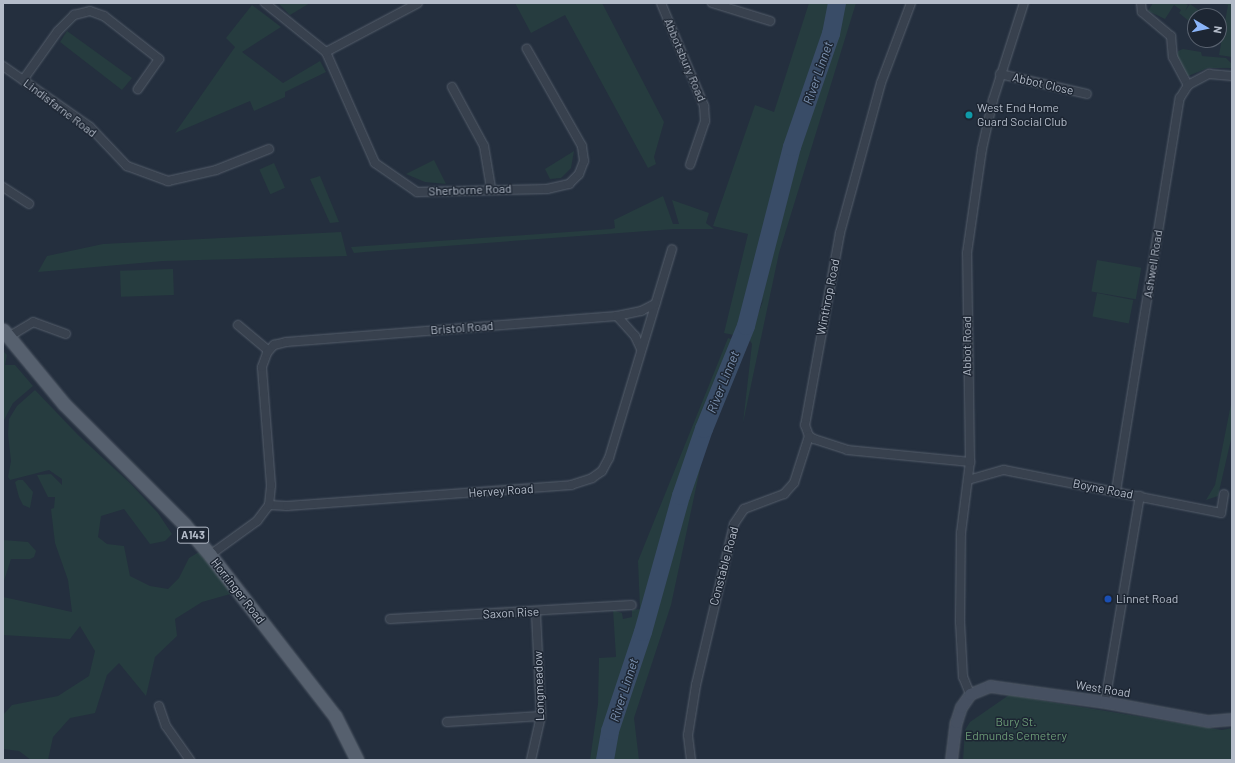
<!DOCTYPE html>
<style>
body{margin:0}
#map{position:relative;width:1235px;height:763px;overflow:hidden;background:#242f3e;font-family:Barlow,sans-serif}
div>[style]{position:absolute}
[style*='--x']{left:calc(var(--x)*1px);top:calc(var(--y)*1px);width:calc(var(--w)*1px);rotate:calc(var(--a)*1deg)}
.green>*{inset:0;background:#263c3f;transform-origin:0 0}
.river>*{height:18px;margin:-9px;padding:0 9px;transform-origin:9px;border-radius:9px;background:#394c67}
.roads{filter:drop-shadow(0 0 1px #565f6c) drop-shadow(0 0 1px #565f6c)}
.street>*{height:8px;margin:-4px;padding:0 4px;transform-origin:4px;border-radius:4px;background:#38414e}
.secondary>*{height:11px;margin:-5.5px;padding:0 5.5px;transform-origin:5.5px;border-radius:5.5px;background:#465061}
.primary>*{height:13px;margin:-6.5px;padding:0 6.5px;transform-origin:6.5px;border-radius:6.5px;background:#56606e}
.dots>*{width:11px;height:11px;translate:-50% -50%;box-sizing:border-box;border:2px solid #1d2633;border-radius:50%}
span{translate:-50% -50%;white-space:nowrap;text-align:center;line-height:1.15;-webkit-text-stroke:3px #1d2633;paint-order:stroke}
.shield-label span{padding:1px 3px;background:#1d2633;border:1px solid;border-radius:3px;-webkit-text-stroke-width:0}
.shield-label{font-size:11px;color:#b4bcc9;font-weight:700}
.street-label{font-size:12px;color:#b4bcc9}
.poi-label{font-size:12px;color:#b4bcc9}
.left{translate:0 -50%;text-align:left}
.park-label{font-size:12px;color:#6b9a76}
.water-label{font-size:13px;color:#7c92b1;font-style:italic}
.frame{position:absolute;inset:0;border:4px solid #b4bcc9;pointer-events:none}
.north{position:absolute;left:1187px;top:8px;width:40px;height:40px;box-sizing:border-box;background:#1d2633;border:1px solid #59626f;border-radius:50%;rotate:99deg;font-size:11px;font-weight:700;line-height:16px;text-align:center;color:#b4bcc9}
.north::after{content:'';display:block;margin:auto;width:14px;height:18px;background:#8ab4f8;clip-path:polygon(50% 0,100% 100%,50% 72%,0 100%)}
</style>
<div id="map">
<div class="green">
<div style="clip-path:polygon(278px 3px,310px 3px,290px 15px)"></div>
<div style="clip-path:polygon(515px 3px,602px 3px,664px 122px,654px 157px,656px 164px,648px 168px,565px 15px,531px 33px)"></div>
<div style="clip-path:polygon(809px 3px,856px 3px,779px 253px,743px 423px,752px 344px,749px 339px,764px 298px,744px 337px,724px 333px,748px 234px,713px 226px,755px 105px,774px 112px)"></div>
<div style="clip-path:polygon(1153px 3px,1184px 3px,1188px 5px,1185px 11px,1190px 4px,1207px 16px,1195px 16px,1195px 26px,1179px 13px,1181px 10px,1174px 5px,1165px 19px,1148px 11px)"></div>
<div style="clip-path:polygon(1220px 3px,1232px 3px,1232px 57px,1219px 55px,1228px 5px)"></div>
<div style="clip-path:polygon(252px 5px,281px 27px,242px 52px,283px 83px,320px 61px,326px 72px,285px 92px,285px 97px,254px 111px,250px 101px,175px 133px,235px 47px,226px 38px)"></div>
<div style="clip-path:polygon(67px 31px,132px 78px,122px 90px,60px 42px)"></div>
<div style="clip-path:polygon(1183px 49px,1201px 52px,1202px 56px,1226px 58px,1231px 63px,1231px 68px,1208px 68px,1188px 76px,1184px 74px,1176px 57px,1178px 51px)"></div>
<div style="clip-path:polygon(574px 151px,571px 168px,561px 178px,550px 179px,545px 169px)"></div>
<div style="clip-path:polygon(434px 160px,446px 184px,425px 182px,406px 174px)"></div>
<div style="left:274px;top:163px;width:27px;height:16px;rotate:66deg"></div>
<div style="clip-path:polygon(320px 176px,339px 222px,330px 223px,310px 179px)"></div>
<div style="clip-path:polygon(663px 196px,673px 224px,679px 224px,672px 200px,709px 213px,706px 223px,714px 229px,674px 229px,365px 252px,354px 253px,351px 247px,611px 229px,615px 228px,614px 220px)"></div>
<div style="clip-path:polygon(341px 232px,347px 256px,163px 261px,38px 272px,47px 256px,103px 244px)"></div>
<div style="left:1097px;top:260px;width:45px;height:32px;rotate:10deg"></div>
<div style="left:173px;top:269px;width:26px;height:53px;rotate:88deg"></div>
<div style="left:1097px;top:293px;width:37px;height:24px;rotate:11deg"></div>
<div style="clip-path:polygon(728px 338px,741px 342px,710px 422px,671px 605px,634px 718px,639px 760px,608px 760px,615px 717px,663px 575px,659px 562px,642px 626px,608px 727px,601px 760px,590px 760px,598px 704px,599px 658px,616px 657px,613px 610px,622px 613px,623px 619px,632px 617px,632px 610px,640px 609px,638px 561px)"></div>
<div style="clip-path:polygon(3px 351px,7px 355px,5px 365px,15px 365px,33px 386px,13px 403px,3px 422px)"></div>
<div style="clip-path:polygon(35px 390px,78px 435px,131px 484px,158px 513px,172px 534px,165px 541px,150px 544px,124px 509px,101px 516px,98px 537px,107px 544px,124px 546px,130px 576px,150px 586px,168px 589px,179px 578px,189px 558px,199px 552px,234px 593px,202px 602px,175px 619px,177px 636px,155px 657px,146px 696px,119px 663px,107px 675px,95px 713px,70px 718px,53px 737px,48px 760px,31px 760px,19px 751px,3px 749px,3px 715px,12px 705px,58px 696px,89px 676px,95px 651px,80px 626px,70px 639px,3px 635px,3px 597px,72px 612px,68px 580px,55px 543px,51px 509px,54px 508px,55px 497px,48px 497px,37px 475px,51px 474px,62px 485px,62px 479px,49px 470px,10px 480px,8px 477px,11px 461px,8px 434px,9px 419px,17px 406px)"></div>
<div style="clip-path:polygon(1232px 399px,1232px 435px,1218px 496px,1206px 500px,1215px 485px)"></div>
<div style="clip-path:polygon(18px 480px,23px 480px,33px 492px,30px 508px,23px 505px,19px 497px,15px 482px)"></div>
<div style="clip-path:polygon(3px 540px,28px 542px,36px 551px,34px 557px,30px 559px,11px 559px,3px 584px)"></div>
<div style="clip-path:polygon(1009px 695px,1222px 730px,1232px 728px,1232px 760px,963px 760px,965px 730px,970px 722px)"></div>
</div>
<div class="river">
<div style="--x:605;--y:760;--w:29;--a:-80"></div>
<div style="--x:610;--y:731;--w:104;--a:-71.6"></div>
<div style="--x:643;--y:632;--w:141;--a:-74.4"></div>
<div style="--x:681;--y:496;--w:71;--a:-71.1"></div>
<div style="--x:704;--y:429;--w:111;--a:-67.8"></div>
<div style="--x:746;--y:326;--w:185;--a:-75.6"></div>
<div style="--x:792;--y:147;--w:120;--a:-71"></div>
<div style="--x:831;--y:34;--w:32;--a:-79"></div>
</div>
<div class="roads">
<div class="street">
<div style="--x:265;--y:3;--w:78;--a:38.8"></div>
<div style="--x:326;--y:52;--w:121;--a:66.2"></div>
<div style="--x:375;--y:163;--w:51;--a:34.6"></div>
<div style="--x:417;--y:192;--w:130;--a:-1.3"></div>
<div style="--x:547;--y:189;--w:23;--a:-13"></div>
<div style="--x:569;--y:184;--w:14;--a:-45"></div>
<div style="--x:579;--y:174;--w:14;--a:-69"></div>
<div style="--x:584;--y:161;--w:15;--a:-98"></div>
<div style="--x:582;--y:146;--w:112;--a:-119.6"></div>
<div style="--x:661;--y:3;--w:112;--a:67.3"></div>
<div style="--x:704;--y:106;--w:15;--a:86"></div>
<div style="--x:705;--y:121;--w:46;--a:108.8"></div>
<div style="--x:712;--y:3;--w:61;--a:17.2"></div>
<div style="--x:911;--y:3;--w:85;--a:110.6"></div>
<div style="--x:881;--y:83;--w:156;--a:105.3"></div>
<div style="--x:840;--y:233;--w:195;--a:100.3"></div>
<div style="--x:805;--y:425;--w:12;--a:70"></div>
<div style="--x:809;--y:436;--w:6;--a:31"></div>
<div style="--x:814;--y:439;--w:35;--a:18"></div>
<div style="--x:847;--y:450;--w:124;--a:5.6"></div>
<div style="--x:1141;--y:3;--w:9;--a:84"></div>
<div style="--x:1142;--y:12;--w:38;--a:40"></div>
<div style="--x:1171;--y:36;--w:21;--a:85"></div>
<div style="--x:1173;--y:57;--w:32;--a:62"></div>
<div style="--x:326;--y:52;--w:104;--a:-28"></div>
<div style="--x:3;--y:66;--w:106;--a:35"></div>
<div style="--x:90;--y:127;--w:54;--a:46.5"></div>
<div style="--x:127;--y:166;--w:44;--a:20.1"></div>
<div style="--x:168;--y:181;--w:49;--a:-12.9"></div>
<div style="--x:216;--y:170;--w:57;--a:-21.6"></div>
<div style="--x:1000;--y:74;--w:89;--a:12.9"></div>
<div style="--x:23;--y:80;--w:60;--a:-54.5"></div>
<div style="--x:58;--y:31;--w:23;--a:-45"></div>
<div style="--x:74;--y:15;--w:16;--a:-14"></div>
<div style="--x:90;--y:11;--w:15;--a:20"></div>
<div style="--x:104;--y:16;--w:70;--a:38"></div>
<div style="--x:159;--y:59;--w:37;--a:125"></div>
<div style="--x:452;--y:87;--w:67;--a:61.5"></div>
<div style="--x:484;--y:146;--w:43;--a:80.5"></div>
<div style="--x:3;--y:187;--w:31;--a:33"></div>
<div style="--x:617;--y:316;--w:27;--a:48"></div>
<div style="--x:635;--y:336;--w:14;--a:65"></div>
<div style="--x:238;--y:325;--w:39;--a:40"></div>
<div style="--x:10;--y:336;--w:27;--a:-31"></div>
<div style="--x:33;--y:322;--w:35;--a:20"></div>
<div style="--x:968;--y:480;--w:37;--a:-16"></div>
<div style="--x:1004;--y:470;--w:221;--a:11.2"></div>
<div style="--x:1221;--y:513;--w:19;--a:-81"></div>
<div style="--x:1116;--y:491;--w:398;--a:-80.8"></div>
<div style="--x:1180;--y:98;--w:15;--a:-58"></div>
<div style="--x:1188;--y:85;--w:24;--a:-28"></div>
<div style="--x:1209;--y:74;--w:23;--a:5"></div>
<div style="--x:269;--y:505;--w:18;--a:3"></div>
<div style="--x:287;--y:506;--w:285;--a:-4.2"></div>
<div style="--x:571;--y:485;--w:22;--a:-18"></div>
<div style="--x:592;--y:478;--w:12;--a:-35"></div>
<div style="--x:602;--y:471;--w:15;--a:-62"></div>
<div style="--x:609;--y:458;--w:218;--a:-73.2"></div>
<div style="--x:210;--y:555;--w:58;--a:-35.9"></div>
<div style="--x:257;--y:521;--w:20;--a:-53"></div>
<div style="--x:269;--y:505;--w:20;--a:-84"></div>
<div style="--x:271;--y:485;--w:118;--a:-94.4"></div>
<div style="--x:262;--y:367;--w:15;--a:-70"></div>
<div style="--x:267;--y:353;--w:11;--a:-49"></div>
<div style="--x:274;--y:345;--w:12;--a:-14"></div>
<div style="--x:286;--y:342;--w:332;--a:-4.5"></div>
<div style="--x:617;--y:316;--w:25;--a:-12"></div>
<div style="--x:641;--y:311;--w:16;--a:-27"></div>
<div style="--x:390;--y:619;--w:242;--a:-3.3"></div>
<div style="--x:970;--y:694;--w:18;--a:-112"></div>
<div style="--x:963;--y:677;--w:55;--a:-93.1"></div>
<div style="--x:960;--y:622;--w:89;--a:-89.4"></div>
<div style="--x:961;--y:533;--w:72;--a:-82.8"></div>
<div style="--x:970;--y:462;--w:209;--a:-90.8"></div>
<div style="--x:967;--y:253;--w:105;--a:-81.8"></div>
<div style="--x:982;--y:149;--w:50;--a:-77.3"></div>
<div style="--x:993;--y:100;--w:102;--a:-72.3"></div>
<div style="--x:1105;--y:702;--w:209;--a:-80.4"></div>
<div style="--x:159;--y:706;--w:21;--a:71"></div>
<div style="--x:166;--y:726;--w:42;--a:54.8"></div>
<div style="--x:447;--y:722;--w:94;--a:-3.7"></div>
<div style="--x:531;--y:760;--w:45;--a:-77.2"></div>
<div style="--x:541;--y:716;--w:104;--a:-92.8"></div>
<div style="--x:691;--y:760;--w:25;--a:-97"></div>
<div style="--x:688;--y:735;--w:51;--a:-80.9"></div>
<div style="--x:696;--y:685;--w:165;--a:-76.7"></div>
<div style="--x:734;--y:524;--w:18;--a:-56"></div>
<div style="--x:744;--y:509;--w:43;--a:-20.6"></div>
<div style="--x:784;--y:494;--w:15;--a:-48"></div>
<div style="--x:794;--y:483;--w:49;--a:-72.3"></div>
</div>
<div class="secondary">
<div style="--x:951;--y:760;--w:38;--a:-83"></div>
<div style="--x:956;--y:722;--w:16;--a:-72"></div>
<div style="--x:961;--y:707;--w:16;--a:-55"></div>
<div style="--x:970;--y:694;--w:22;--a:-22"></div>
<div style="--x:990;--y:686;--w:116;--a:7.9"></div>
<div style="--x:1105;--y:702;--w:105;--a:10.5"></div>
<div style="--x:1208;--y:721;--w:24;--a:-5"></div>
</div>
<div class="primary">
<div style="--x:3;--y:330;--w:96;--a:50.5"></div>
<div style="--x:64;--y:404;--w:170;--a:45"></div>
<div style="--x:184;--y:524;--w:40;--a:50"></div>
<div style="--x:210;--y:555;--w:204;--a:52.2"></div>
<div style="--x:335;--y:716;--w:49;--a:63.4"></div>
</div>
</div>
<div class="dots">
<div style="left:969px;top:115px;background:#0f9aa8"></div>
<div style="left:1108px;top:599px;background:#1a4fb4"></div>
</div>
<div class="shield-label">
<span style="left:193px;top:535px">A143</span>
</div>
<div class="street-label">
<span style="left:685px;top:60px;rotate:67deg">Abbotsbury Road</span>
<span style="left:1043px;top:84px;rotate:13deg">Abbot Close</span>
<span style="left:60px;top:108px;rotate:37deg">Lindisfarne Road</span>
<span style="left:470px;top:190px;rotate:-2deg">Sherborne Road</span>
<span style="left:1153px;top:264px;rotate:-81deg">Ashwell Road</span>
<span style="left:828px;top:297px;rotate:-79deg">Winthrop Road</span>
<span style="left:462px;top:328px;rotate:-4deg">Bristol Road</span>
<span style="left:967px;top:346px;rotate:-90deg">Abbot Road</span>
<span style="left:1103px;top:489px;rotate:11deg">Boyne Road</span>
<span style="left:501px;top:491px;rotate:-4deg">Hervey Road</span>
<span style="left:724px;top:566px;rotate:-75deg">Constable Road</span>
<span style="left:238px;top:591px;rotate:52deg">Horringer Road</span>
<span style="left:511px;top:613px;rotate:-3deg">Saxon Rise</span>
<span style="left:539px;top:686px;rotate:-92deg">Longmeadow</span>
<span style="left:1103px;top:689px;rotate:9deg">West Road</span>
</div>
<div class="poi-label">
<span class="left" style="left:977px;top:115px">West End Home<br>Guard Social Club</span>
<span class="left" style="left:1116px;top:599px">Linnet Road</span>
</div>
<div class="park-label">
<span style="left:1016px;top:729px">Bury St.<br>Edmunds Cemetery</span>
</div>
<div class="water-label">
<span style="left:818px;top:73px;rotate:-71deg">River Linnet</span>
<span style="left:723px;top:382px;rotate:-68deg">River Linnet</span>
<span style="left:624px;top:690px;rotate:-72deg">River Linnet</span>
</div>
<div class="frame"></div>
<div class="north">N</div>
</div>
